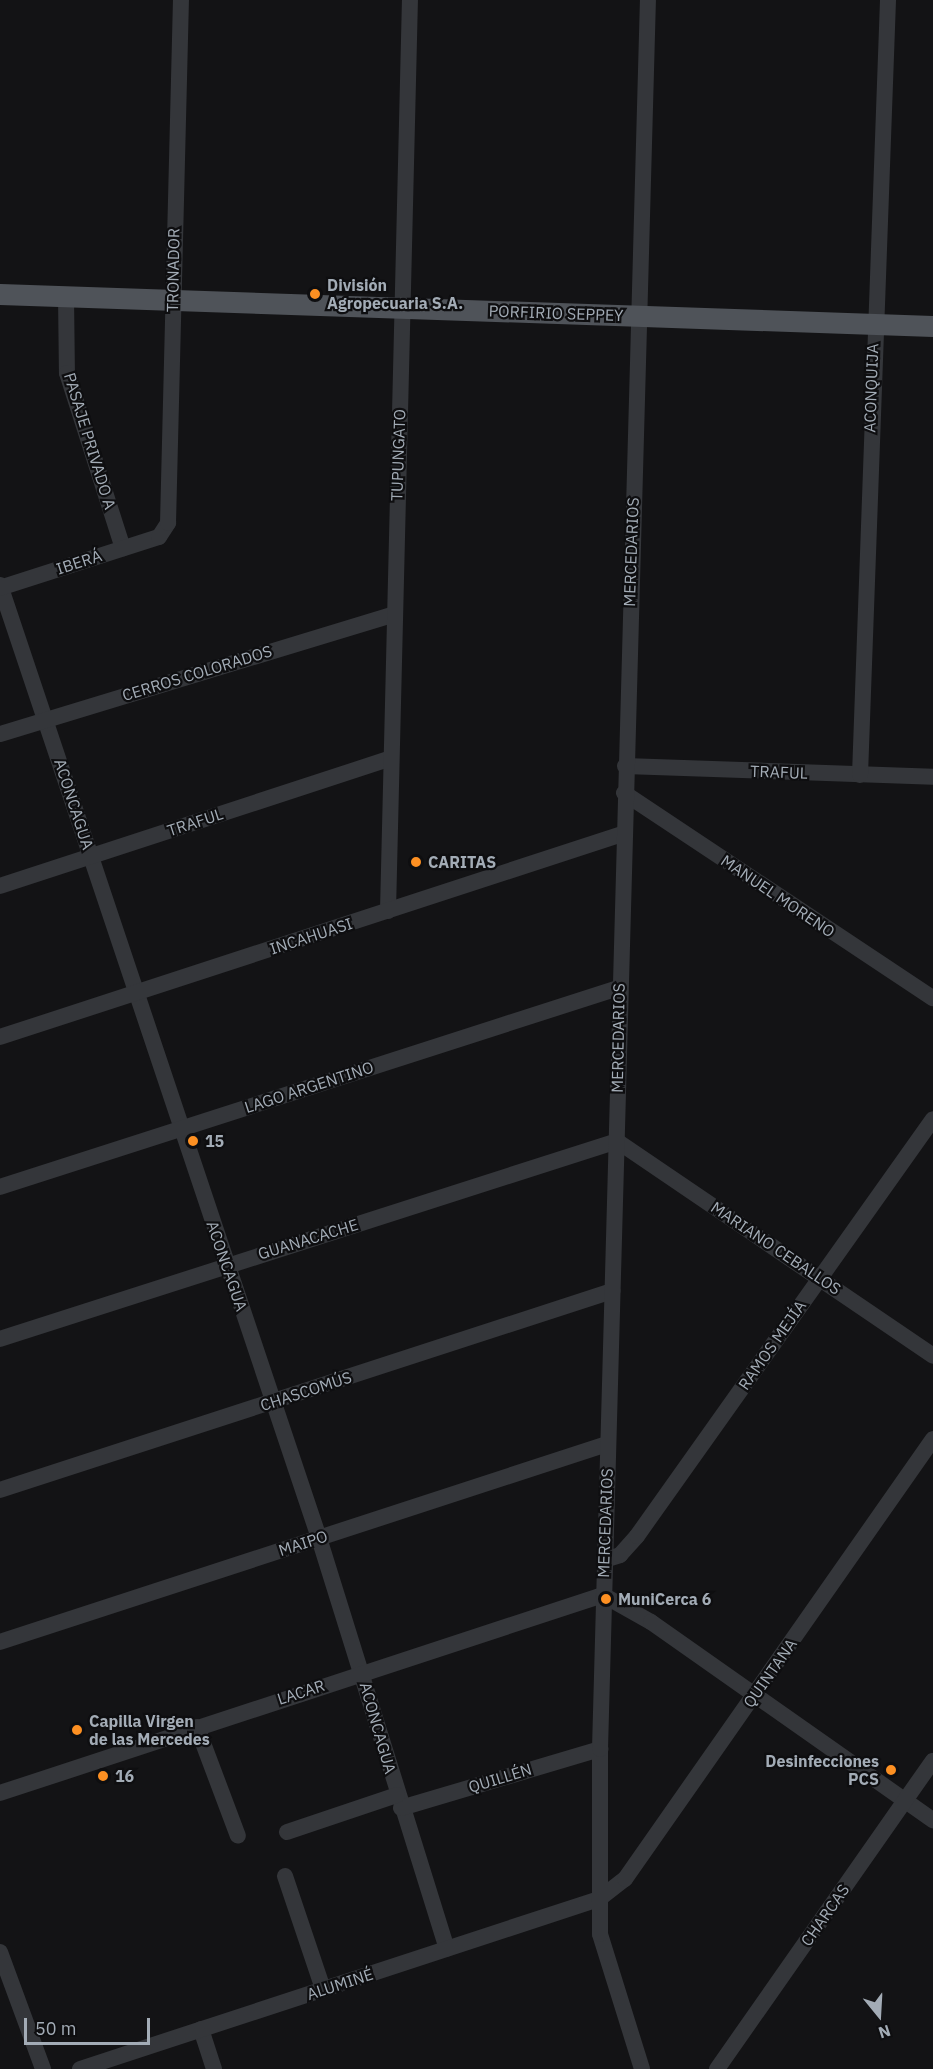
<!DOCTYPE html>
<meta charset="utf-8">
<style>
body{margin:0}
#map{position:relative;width:933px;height:2069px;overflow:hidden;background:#131315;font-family:"IBM Plex Sans",sans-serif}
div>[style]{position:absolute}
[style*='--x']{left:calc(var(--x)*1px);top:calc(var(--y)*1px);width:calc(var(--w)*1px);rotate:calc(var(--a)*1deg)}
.minor>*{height:16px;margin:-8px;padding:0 8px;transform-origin:8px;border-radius:8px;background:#34363a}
.major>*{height:21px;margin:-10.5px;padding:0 10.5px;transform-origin:10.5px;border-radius:10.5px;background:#4f5359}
.dots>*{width:16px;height:16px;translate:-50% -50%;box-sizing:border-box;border:3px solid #0e0e10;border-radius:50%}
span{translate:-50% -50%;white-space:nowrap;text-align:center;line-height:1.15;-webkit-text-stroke:4.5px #0e0e10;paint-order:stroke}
.street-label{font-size:16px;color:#a3acb6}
.poi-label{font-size:16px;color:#a3acb6;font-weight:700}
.left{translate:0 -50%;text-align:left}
.right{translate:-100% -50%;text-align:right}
.north{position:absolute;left:849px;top:1985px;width:60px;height:60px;-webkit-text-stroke:4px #0e0e10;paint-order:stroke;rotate:162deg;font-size:16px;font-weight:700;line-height:24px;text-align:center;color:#a3acb6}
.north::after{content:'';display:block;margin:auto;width:21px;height:27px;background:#a3acb6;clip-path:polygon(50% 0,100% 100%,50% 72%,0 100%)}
.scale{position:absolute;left:24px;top:2018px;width:126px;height:27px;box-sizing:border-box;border:3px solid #a3acb6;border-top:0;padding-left:8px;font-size:18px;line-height:21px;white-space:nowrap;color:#a3acb6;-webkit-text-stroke:4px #0e0e10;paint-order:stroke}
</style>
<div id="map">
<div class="minor">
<div style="--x:66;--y:296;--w:77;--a:89.3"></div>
<div style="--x:67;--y:373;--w:184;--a:72.3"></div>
<div style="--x:0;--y:585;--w:1005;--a:71.49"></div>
<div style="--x:319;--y:1538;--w:430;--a:72.7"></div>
<div style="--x:0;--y:588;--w:167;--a:-17.8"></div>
<div style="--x:159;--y:537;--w:17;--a:-57"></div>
<div style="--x:168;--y:523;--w:523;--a:-88.58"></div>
<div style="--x:0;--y:734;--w:412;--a:-16.9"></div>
<div style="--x:625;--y:766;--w:308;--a:2"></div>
<div style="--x:860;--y:775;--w:776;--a:-87.93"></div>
<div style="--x:624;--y:793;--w:371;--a:33.6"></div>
<div style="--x:0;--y:886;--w:409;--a:-18.1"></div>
<div style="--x:388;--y:911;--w:911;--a:-88.62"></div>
<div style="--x:0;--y:1037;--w:654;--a:-18.07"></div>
<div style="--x:0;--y:1187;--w:649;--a:-17.85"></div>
<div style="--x:0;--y:1339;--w:648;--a:-17.79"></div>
<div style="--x:617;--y:1141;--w:382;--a:34.2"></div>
<div style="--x:0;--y:1490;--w:644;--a:-18.01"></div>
<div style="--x:604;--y:1560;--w:17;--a:-17"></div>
<div style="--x:620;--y:1555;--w:25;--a:-48"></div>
<div style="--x:637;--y:1536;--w:511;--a:-54.63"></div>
<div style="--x:0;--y:1642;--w:638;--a:-18.07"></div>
<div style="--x:197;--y:1727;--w:116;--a:69.4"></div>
<div style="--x:0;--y:1793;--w:635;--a:-18.18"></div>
<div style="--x:603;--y:1595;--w:55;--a:29.4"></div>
<div style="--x:651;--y:1622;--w:345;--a:35.1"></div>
<div style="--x:401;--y:1808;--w:208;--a:-16.5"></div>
<div style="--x:287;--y:1832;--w:116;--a:-18.6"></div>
<div style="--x:285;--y:1876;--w:119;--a:71.4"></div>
<div style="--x:0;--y:1952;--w:125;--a:69.8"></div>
<div style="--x:201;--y:2029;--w:42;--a:72"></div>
<div style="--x:80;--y:2069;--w:546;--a:-18.14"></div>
<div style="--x:599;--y:1899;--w:33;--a:-38"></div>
<div style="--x:625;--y:1879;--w:537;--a:-55.01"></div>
<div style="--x:642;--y:2069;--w:141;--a:-107.3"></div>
<div style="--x:600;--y:1934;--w:185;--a:-90"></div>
<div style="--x:600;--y:1749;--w:1750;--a:-88.43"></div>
<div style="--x:717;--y:2069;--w:376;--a:-55"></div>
</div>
<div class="major">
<div style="--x:0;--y:294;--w:934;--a:1.96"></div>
</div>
<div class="dots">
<div style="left:315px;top:294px;background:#fd9022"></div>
<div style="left:416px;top:862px;background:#fd9022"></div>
<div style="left:193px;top:1141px;background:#fd9022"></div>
<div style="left:606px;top:1599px;background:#fd9022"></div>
<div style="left:77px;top:1730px;background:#fd9022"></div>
<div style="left:891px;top:1770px;background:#fd9022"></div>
<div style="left:103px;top:1776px;background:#fd9022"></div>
</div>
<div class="street-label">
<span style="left:173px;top:270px;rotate:-89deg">TRONADOR</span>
<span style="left:556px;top:313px;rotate:2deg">PORFIRIO SEPPEY</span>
<span style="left:871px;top:388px;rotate:-88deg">ACONQUIJA</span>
<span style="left:90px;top:441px;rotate:73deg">PASAJE PRIVADO A</span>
<span style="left:398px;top:455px;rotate:-88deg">TUPUNGATO</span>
<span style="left:631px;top:552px;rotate:-88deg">MERCEDARIOS</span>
<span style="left:79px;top:562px;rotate:-18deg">IBERÁ</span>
<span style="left:197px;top:673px;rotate:-17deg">CERROS COLORADOS</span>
<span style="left:779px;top:772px;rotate:2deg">TRAFUL</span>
<span style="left:74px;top:804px;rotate:72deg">ACONCAGUA</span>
<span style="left:195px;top:822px;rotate:-18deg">TRAFUL</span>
<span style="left:778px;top:896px;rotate:34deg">MANUEL MORENO</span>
<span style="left:311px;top:936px;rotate:-18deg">INCAHUASI</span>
<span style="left:618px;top:1038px;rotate:-89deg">MERCEDARIOS</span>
<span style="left:309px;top:1087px;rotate:-18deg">LAGO ARGENTINO</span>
<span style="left:308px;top:1239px;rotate:-17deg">GUANACACHE</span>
<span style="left:776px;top:1248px;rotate:34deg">MARIANO CEBALLOS</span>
<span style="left:227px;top:1266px;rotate:71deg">ACONCAGUA</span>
<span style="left:772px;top:1345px;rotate:-55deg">RAMOS MEJÍA</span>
<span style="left:306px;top:1391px;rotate:-18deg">CHASCOMÚS</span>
<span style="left:605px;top:1523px;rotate:-88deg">MERCEDARIOS</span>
<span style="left:303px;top:1543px;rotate:-18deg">MAIPO</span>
<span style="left:770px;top:1673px;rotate:-55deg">QUINTANA</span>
<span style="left:301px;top:1692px;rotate:-18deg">LACAR</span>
<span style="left:378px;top:1728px;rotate:74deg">ACONCAGUA</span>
<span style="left:500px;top:1778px;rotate:-17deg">QUILLÉN</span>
<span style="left:825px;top:1915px;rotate:-55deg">CHARCAS</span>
<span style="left:340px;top:1984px;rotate:-18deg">ALUMINÉ</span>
</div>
<div class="poi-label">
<span class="left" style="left:327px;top:294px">División<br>Agropecuaria S.A.</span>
<span class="left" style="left:428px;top:862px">CARITAS</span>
<span class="left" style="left:205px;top:1141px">15</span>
<span class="left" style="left:618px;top:1599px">MuniCerca 6</span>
<span class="left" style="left:89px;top:1730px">Capilla Virgen<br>de las Mercedes</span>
<span class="right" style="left:879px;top:1770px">Desinfecciones<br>PCS</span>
<span class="left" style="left:115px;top:1776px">16</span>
</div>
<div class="north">N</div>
<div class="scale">50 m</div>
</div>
